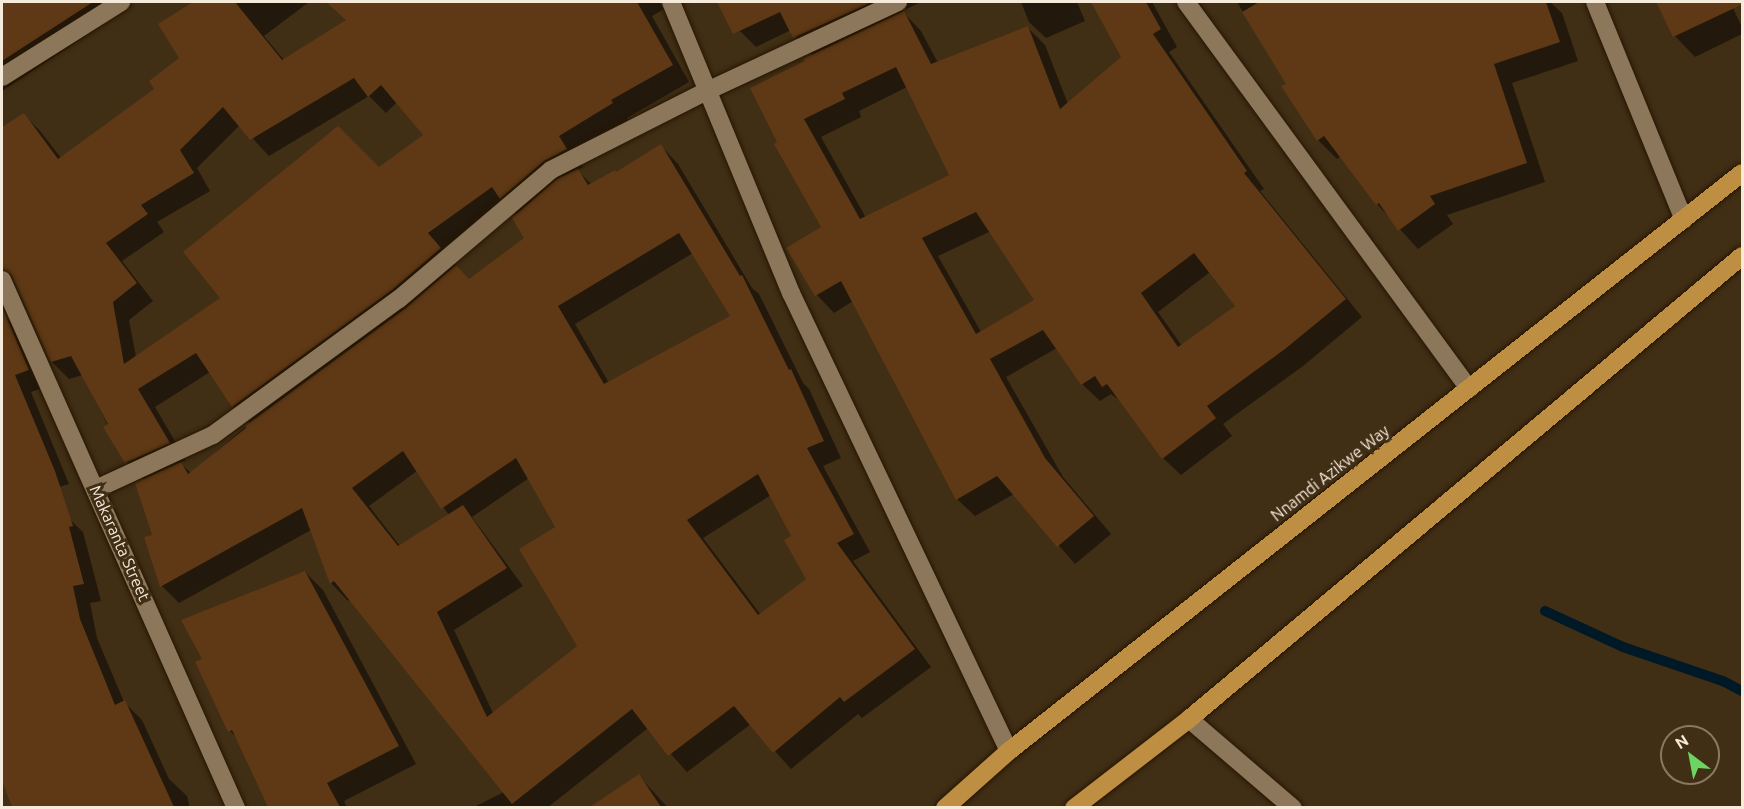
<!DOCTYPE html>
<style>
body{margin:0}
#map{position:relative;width:1744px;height:809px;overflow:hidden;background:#402e15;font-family:Ubuntu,sans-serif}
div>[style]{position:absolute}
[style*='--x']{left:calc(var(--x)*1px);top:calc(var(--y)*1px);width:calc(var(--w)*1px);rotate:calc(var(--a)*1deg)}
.shadow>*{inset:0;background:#0007}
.stream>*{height:10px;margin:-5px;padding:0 5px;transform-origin:5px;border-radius:5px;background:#001926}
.building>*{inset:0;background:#5f3915}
.roads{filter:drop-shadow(0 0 2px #271600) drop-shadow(0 0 2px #271600)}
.minor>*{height:18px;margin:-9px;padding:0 9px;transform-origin:9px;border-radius:9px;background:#8c775b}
.highway>*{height:18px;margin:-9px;padding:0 9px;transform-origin:9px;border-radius:9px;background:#be8f43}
span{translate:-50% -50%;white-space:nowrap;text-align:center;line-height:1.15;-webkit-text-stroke:6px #402e15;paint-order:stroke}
.street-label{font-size:16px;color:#f6eadb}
.frame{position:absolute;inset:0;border:3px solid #f6eadb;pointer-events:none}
.north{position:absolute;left:1660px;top:725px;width:60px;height:60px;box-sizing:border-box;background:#402e15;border:2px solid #897964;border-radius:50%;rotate:328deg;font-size:16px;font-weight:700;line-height:24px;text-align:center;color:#f6eadb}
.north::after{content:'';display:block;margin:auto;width:21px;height:27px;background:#6dd361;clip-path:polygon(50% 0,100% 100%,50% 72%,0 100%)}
</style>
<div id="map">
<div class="shadow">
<div style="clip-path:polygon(2px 2px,123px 2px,100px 16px,104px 24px,2px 91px)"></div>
<div style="clip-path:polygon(evenodd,196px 2px,309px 2px,264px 36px,284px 60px,348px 21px,328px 2px,659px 2px,664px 9px,652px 16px,689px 82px,627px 118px,629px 120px,575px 154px,583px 167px,577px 170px,592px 185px,616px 174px,661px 146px,678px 164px,752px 288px,759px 294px,803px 383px,809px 389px,841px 458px,823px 466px,870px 552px,853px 561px,931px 667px,862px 718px,858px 714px,791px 769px,751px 724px,687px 772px,648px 728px,547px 808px,472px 808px,504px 792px,350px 599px,348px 601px,331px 583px,311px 530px,179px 603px,162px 586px,145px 481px,126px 462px,83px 375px,69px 379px,52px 362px,13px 251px,2px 258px,2px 129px,24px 115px,41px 132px,61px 158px,156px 90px,187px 54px,191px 4px,196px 2px,369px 96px,386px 113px,397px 102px,426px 136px,379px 169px,222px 299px,136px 357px,129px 320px,153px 301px,122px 261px,164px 232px,157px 222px,210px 191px,197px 168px,240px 125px,269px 156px,369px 96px,196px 2px,508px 205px,518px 215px,526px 239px,469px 280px,444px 251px,508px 205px,196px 2px,693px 253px,732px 317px,609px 383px,575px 324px,693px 253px,196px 2px,210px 372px,233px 406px,250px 423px,191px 473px,180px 463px,186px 460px,155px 407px,210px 372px,196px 2px,417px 471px,449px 515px,400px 546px,369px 506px,417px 471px,196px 2px,529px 478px,557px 528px,579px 647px,493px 713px,454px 630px,523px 586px,472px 517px,529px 478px,196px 2px,771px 495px,794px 537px,808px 580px,761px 615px,703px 538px,771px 495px)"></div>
<div style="clip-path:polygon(evenodd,726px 2px,921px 2px,902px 11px,921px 31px,938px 63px,1028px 28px,1045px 45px,1068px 104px,1123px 58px,1093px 2px,1152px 2px,1177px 47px,1169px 52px,1264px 189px,1260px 191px,1362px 317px,1303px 366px,1223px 424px,1232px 436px,1181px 475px,1163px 458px,1122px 402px,1111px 394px,1100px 401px,1082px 384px,1057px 348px,1006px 377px,1063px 477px,1111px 534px,1075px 564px,1014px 494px,975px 516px,957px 499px,853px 301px,834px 313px,817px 295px,788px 249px,823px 228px,787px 164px,813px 56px,791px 30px,756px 47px,740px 31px,726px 2px,907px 87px,951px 176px,866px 218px,821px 137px,861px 117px,859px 111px,907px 87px,726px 2px,991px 231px,1036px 301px,981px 332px,938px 256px,991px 231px,726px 2px,1210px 272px,1237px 306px,1182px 346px,1158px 312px,1210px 272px)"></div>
<div style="clip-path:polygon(1021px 2px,1077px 2px,1085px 21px,1046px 38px,1029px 22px)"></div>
<div style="clip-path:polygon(1237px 2px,1550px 2px,1562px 13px,1578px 61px,1512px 83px,1545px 182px,1447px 215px,1453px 224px,1418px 249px,1377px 204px,1341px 156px,1337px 159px,1318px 140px,1288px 85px)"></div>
<div style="clip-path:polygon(1658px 2px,1730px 2px,1742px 27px,1742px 34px,1695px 57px,1675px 36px)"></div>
<div style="clip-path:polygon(6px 318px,23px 336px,46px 387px,31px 392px,69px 484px,2px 504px,2px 320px)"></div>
<div style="clip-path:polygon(65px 515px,83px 532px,101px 601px,90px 603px,97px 638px,124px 702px,142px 720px,169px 779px,187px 796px,190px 808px,14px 808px,2px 777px,2px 543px)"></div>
<div style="clip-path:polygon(305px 572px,323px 590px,416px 764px,344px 801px,347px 808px,270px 808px,238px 739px,230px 731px,204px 659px)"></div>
<div style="clip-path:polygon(639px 776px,668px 808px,592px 808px)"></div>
</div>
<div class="stream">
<div style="--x:1545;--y:611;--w:86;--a:24.8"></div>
<div style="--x:1623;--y:647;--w:106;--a:18.8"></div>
<div style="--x:1723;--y:681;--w:21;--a:28"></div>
</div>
<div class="building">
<div style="clip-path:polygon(2px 2px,93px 2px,2px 61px)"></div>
<div style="clip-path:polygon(evenodd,193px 2px,235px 2px,282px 60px,346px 20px,326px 2px,637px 2px,673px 65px,611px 100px,613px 103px,559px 136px,567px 149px,544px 161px,500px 199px,492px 187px,428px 233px,441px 248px,392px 290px,232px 407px,196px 353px,138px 389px,170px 443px,125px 463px,103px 427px,108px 424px,71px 356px,51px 362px,12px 275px,2px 269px,2px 127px,24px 113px,58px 159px,154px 89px,149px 81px,179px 58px,158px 24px,193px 2px,354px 78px,368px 97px,381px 85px,423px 135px,379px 167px,338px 126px,183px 252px,220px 298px,124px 364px,113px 302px,137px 283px,106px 243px,148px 214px,141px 205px,194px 173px,180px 150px,223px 107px,250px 140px,354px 78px)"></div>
<div style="clip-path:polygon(717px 2px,872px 2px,793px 38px,780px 12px,733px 34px)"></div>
<div style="clip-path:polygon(evenodd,1091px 2px,1146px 2px,1161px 29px,1153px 34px,1247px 171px,1244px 173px,1346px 299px,1285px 349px,1207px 406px,1216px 418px,1162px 459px,1107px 384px,1102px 387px,1095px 376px,1081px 385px,1043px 330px,990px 359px,1045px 458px,1094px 516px,1057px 547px,997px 476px,956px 500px,841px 281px,815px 296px,786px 248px,821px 227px,774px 144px,777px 142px,750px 88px,805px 61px,803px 59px,904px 11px,931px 64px,1028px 26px,1060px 109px,1121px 57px,1091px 2px,896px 67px,949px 175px,860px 219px,804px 119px,845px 99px,842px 93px,896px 67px,1091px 2px,976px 212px,1034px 300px,976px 334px,922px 238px,976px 212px,1091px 2px,1194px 253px,1235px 306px,1178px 347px,1141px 293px,1194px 253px)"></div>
<div style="clip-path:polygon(1259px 2px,1546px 2px,1560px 42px,1494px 64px,1527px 163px,1430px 196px,1435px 204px,1398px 231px,1379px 203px,1376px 205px,1324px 136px,1317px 141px,1281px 86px,1286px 84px,1242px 12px)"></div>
<div style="clip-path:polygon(1656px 2px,1743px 2px,1743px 4px,1673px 37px)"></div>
<div style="clip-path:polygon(evenodd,661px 144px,740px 276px,742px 275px,789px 370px,791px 369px,824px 441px,807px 448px,854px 534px,837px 543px,915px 649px,844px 702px,840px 697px,773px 753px,734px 706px,668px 756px,632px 709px,512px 804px,334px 581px,330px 584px,302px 508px,160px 587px,144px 537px,152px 535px,135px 483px,181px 462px,188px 474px,246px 428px,245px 426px,406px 308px,456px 265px,469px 279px,524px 238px,512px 218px,557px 179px,578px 169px,588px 185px,615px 170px,616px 172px,661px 144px,679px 233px,730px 316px,604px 384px,558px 306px,679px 233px,661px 144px,403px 451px,441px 509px,516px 458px,555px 527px,519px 549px,577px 646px,487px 717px,437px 612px,507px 568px,463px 505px,398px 546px,352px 488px,403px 451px,661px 144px,758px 474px,791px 536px,784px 540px,806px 579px,758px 615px,687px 520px,758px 474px)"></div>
<div style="clip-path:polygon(2px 307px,29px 370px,15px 375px,55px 471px,73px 526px,69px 527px,84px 584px,73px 586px,80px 619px,115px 705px,125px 700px,174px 807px,12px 807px,2px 781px)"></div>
<div style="clip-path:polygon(305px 571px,399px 746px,327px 783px,340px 807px,268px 807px,232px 730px,228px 732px,195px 662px,202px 659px,181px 620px)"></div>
<div style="clip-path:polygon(639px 774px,661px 807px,590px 807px)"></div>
</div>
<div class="roads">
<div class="minor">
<div style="--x:671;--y:2;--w:315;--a:67.6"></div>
<div style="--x:791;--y:293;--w:507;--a:64.55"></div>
<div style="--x:1186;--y:2;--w:479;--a:53.8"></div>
<div style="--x:1595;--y:2;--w:235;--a:67.8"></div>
<div style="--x:2;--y:77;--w:141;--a:-32.2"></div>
<div style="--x:2;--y:280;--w:578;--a:66.1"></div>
<div style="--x:96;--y:489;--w:129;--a:-24.8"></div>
<div style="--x:213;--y:435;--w:230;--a:-36.2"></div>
<div style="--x:399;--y:299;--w:199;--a:-40.3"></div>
<div style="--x:551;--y:170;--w:175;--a:-26.9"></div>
<div style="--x:707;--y:91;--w:211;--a:-25"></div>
<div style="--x:1189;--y:719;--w:137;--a:40.6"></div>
</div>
<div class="highway">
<div style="--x:945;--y:808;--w:86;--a:-41.7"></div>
<div style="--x:1009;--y:751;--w:933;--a:-38.26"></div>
<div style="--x:1074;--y:808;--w:145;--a:-37.7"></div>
<div style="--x:1189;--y:719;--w:721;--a:-39.94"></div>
</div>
</div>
<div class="street-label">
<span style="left:1330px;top:473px;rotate:-38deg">Nnamdi Azikwe Way</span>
<span style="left:120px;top:543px;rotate:66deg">Makaranta Street</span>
</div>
<div class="frame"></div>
<div class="north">N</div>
</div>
